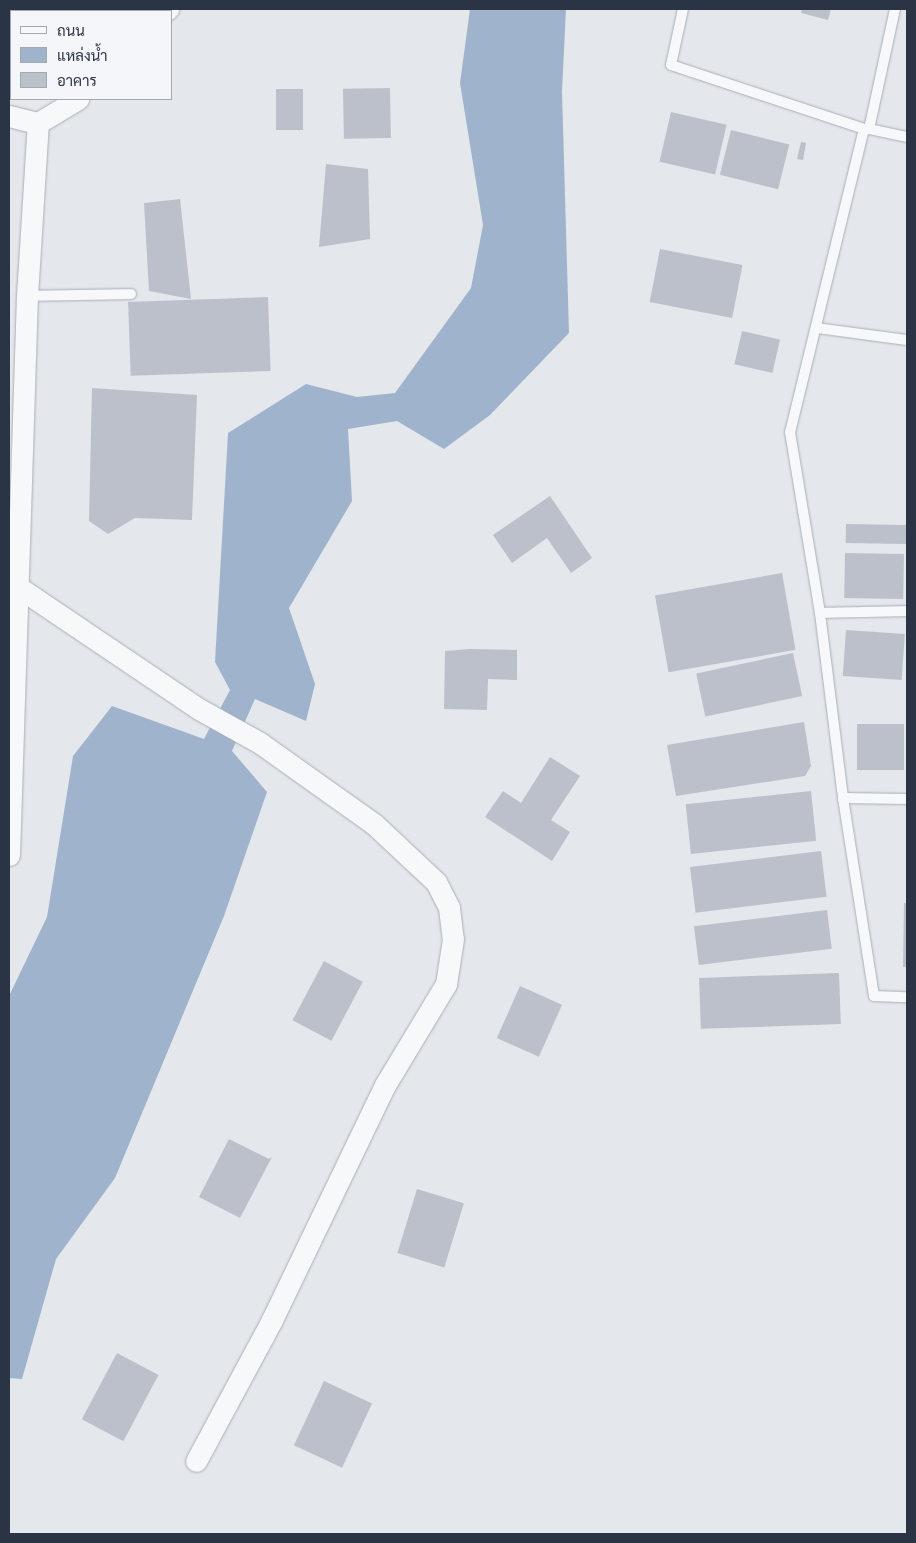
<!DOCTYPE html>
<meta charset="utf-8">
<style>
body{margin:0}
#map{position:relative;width:916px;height:1543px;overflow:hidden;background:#e4e7ec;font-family:"PT Sans Narrow",Sarabun,sans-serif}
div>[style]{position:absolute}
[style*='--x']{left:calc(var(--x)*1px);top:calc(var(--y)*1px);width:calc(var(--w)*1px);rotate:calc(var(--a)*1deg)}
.water>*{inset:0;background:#9fb4cc}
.building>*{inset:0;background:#bbc0ca;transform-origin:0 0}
.roads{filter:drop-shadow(0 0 1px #a9aeb7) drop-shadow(0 0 1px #a9aeb7)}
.lane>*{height:10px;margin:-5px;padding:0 5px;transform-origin:5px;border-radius:5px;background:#f7f8fa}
.street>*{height:21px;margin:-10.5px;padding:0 10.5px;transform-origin:10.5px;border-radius:10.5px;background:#f7f8fa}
span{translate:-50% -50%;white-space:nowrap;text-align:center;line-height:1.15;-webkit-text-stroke:4px #f4f6f9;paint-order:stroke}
.frame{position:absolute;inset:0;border:10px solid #2b3445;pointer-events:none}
.legend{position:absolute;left:10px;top:10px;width:162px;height:90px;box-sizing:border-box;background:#f4f6f9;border:1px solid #a4a8b1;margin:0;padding:6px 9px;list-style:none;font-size:15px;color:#2b3445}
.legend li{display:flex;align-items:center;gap:10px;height:25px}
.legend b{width:25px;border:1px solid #a4a8b1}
</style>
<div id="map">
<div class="water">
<div style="clip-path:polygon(470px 9px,566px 9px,562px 92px,569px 333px,490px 415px,444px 449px,397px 421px,348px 429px,352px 501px,289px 608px,315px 684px,306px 721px,255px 699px,232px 751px,267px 792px,224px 916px,115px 1178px,56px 1259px,22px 1379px,9px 1378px,9px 996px,47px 917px,73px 756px,112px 706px,204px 739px,230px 690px,215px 662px,228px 433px,306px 384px,357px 397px,395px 393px,471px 288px,483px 225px,460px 83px)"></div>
</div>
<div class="building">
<div style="clip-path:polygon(802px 9px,831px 9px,828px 20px,801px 13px)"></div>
<div style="left:390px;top:88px;width:50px;height:47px;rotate:89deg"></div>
<div style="left:276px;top:89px;width:27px;height:41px"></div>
<div style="left:671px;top:112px;width:57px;height:51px;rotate:13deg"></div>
<div style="left:731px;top:130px;width:60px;height:46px;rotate:14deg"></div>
<div style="clip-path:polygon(801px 142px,806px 143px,803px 160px,797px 159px)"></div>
<div style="clip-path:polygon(326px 164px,368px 169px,370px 239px,319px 247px)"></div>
<div style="clip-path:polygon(180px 199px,191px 299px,149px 291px,144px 203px)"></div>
<div style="left:660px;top:249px;width:84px;height:54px;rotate:11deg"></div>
<div style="left:268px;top:297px;width:74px;height:140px;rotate:88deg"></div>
<div style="left:742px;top:331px;width:39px;height:34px;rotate:13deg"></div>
<div style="clip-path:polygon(92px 388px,197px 395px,192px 520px,135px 518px,108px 534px,89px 521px)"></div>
<div style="clip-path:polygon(550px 496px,592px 558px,571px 573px,547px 538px,512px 563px,493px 535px)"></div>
<div style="left:846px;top:524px;width:61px;height:19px;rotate:1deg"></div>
<div style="left:845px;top:553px;width:59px;height:45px;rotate:1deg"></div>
<div style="left:782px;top:573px;width:78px;height:129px;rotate:80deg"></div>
<div style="left:846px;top:630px;width:59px;height:46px;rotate:4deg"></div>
<div style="clip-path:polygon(470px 649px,517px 650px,517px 680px,488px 679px,487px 710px,444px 709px,445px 651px)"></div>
<div style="left:793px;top:653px;width:44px;height:99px;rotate:78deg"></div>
<div style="clip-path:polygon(804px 722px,811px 766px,805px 776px,676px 796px,667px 745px)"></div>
<div style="left:857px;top:724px;width:47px;height:46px"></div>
<div style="clip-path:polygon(550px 757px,580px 776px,551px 820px,570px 832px,552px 861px,485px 817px,503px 791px,521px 803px)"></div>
<div style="left:811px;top:791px;width:50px;height:126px;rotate:84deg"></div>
<div style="left:821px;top:851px;width:46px;height:132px;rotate:83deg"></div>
<div style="clip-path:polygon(904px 903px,907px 903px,907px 967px,903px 967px)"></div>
<div style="left:827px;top:910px;width:39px;height:134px;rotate:83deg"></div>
<div style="left:324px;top:961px;width:44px;height:67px;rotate:28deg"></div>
<div style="left:839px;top:973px;width:51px;height:140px;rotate:88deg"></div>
<div style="left:520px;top:986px;width:46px;height:57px;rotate:24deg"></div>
<div style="clip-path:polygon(229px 1139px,269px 1159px,272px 1157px,240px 1218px,199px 1197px)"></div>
<div style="left:417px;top:1189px;width:49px;height:67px;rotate:17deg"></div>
<div style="left:117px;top:1353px;width:47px;height:75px;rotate:28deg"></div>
<div style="left:324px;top:1381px;width:53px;height:71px;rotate:25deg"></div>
</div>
<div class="roads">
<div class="lane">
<div style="--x:683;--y:9;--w:57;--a:102.1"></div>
<div style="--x:671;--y:65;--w:203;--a:18.3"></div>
<div style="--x:895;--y:9;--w:123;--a:102.2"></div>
<div style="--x:869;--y:129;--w:5;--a:180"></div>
<div style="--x:864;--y:129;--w:312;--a:103.7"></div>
<div style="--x:790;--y:432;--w:183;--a:80.6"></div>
<div style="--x:820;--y:613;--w:186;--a:82.9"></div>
<div style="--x:843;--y:798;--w:200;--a:81.1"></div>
<div style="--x:874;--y:996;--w:33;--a:2"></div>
<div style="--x:869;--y:129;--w:39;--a:12"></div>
<div style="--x:27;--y:296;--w:104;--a:-1.1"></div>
<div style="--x:817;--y:328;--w:91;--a:7.6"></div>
<div style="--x:820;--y:613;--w:87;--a:-1.3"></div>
<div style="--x:843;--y:798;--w:64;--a:0.9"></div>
</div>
<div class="street">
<div style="--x:165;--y:11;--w:4;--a:-34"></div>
<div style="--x:9;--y:116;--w:30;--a:14"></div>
<div style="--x:38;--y:123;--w:47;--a:-31"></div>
<div style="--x:9;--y:588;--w:9;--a:-6"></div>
<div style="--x:18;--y:587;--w:218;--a:34"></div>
<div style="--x:199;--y:709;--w:70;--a:29.1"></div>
<div style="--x:260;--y:743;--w:140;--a:35.4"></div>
<div style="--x:374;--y:824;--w:85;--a:43.1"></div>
<div style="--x:436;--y:882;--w:29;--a:63"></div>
<div style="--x:449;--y:908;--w:31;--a:83"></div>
<div style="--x:453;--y:939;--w:46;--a:98.8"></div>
<div style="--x:446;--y:984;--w:118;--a:121.1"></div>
<div style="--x:385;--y:1085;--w:261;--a:115.7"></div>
<div style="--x:272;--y:1320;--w:160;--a:118.3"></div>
<div style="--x:9;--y:855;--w:559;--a:-88.16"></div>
<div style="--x:27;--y:296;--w:173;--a:-86.4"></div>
</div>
</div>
<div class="frame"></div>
<ul class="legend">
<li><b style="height:6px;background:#f7f8fa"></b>ถนน</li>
<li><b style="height:14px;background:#9fb4cc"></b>แหล่งน้ำ</li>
<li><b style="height:14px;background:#bbc0ca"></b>อาคาร</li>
</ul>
</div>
